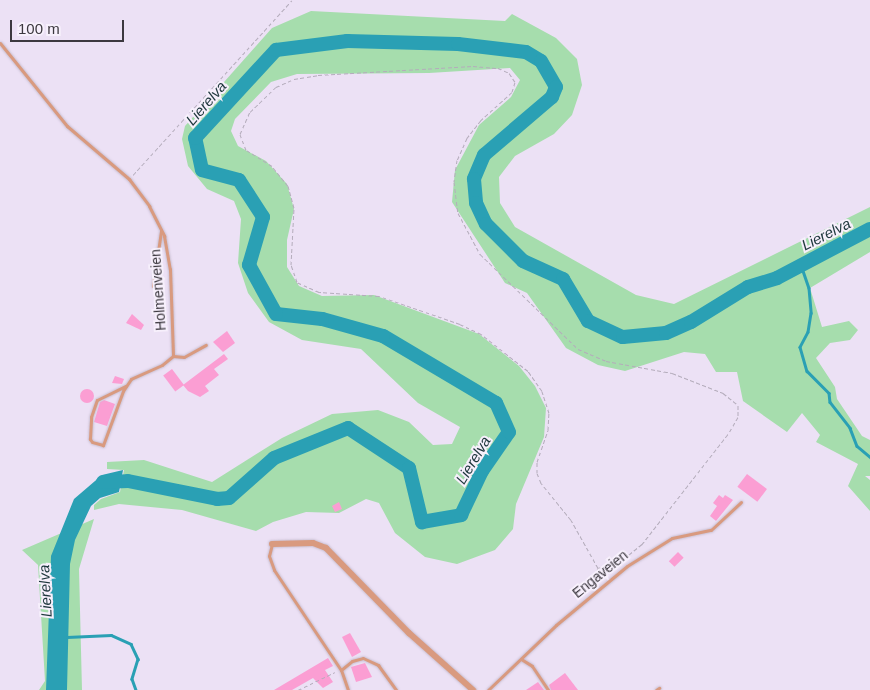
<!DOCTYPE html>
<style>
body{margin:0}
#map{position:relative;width:870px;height:690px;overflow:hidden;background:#ece1f5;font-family:Arial,sans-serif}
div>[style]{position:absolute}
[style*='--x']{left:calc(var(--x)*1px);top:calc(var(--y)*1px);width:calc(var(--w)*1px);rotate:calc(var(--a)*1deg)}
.green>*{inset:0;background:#a6ddad}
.water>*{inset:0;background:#2aa0b4}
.stream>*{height:2.5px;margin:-1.25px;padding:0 1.25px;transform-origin:1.25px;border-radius:1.25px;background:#2aa0b4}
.river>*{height:14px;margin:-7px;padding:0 7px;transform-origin:7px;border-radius:7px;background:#2aa0b4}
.building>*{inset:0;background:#fb9ed3;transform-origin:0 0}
.round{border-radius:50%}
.path>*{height:1px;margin-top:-0.5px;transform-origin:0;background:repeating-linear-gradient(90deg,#b4acbb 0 4px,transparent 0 6.5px)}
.roads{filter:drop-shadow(0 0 1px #c9bfd1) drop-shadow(0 0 1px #c9bfd1)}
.lane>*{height:3px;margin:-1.5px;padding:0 1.5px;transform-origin:1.5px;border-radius:1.5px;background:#d99a7f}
.street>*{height:6px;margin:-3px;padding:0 3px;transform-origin:3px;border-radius:3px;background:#d99a7f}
span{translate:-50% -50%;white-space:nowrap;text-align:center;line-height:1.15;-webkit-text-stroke:4px #f7f0fc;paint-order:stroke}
.street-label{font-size:14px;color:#3c383f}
.water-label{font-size:15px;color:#1e373c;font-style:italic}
.scale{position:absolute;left:10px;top:20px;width:114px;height:22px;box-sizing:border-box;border:2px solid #3c383f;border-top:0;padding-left:6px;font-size:15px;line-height:18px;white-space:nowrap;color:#3c383f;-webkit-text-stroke:4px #f7f0fc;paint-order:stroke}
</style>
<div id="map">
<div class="green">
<div style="clip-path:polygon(311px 11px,505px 21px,512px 14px,556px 38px,577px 59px,582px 85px,572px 115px,554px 134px,515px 156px,499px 177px,500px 203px,515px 227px,636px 295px,674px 304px,870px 207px,870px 252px,810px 288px,822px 327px,849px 321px,858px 330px,850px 340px,830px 343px,816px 358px,835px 387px,837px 399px,862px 436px,870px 440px,870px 476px,865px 476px,870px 480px,870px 511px,848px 486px,858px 464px,816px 442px,820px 435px,802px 413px,787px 432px,743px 401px,737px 372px,716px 372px,705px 354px,684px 352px,625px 371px,598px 365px,566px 348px,527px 293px,505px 283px,452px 202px,455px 170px,479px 125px,511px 97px,520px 80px,510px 68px,429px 73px,297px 74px,271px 82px,235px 119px,231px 131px,238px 146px,266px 161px,287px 184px,294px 209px,287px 240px,287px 267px,299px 286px,322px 296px,374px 295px,479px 334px,519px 366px,535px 386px,546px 408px,544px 437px,516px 504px,513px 529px,495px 550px,457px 564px,425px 557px,395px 533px,379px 503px,366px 499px,339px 513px,306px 512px,273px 522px,256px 531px,182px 510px,119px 504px,94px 510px,94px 505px,101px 499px,120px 492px,124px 470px,107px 469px,107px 462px,144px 460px,212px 482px,282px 438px,332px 414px,378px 410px,409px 422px,433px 445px,452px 444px,460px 427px,418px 403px,361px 349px,302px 340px,269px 322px,248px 293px,238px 263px,241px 219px,234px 201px,207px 189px,188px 166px,182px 139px,185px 126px,272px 28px)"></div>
<div style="clip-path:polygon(94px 519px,79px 569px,82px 690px,39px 690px,45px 681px,38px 565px,22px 550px)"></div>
</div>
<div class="water">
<div style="clip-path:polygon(123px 470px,119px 492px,100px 498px,91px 506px,75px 540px,70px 564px,67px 690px,46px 690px,51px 556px,74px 499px,102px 475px)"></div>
</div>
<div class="stream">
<div style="--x:801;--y:265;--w:24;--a:71"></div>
<div style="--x:809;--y:288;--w:25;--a:85"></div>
<div style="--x:811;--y:313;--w:19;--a:99"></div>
<div style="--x:808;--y:332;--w:17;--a:118"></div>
<div style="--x:800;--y:347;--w:25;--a:74"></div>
<div style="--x:807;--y:371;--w:31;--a:45"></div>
<div style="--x:829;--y:393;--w:9;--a:84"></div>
<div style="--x:830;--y:402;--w:33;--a:52"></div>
<div style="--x:850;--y:428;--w:19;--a:69"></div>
<div style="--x:857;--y:446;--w:17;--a:40"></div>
<div style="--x:67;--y:637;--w:44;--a:-2.6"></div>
<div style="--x:111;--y:635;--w:22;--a:24"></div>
<div style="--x:131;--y:644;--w:17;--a:65"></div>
<div style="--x:138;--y:659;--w:21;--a:107"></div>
<div style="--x:132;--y:679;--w:12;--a:70"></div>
</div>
<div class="river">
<div style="--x:103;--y:482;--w:25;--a:-2"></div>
<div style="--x:128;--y:481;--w:91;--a:11.4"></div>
<div style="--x:217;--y:499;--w:12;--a:-5"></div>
<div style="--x:229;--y:498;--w:60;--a:-41.6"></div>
<div style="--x:274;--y:458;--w:80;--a:-22.1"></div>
<div style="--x:348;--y:428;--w:73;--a:33.3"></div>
<div style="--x:409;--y:468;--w:56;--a:76.5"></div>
<div style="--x:422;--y:522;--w:40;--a:-10"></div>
<div style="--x:461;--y:515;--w:49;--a:-64.5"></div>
<div style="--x:482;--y:471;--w:47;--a:-55.3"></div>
<div style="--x:509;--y:432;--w:32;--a:-114"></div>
<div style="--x:496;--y:403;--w:131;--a:-149.3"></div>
<div style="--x:383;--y:336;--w:63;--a:-164.4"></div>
<div style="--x:322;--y:319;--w:46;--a:-173.8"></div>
<div style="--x:276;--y:314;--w:56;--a:-118.9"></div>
<div style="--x:249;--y:265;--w:50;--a:-73.7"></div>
<div style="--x:263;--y:217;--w:44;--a:-123"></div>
<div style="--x:239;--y:180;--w:38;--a:-165"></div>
<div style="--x:202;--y:170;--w:33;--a:-102"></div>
<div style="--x:195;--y:138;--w:120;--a:-47.4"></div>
<div style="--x:276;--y:50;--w:72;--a:-7.2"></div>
<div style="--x:347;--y:41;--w:111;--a:1.5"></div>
<div style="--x:458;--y:44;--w:68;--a:6.7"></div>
<div style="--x:526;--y:52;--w:17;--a:31"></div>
<div style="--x:541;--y:61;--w:30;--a:60"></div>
<div style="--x:556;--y:87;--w:11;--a:112"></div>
<div style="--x:552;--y:97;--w:89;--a:139.5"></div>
<div style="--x:484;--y:155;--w:26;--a:113"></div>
<div style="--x:474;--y:179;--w:24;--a:85"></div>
<div style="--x:476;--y:203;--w:23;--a:65"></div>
<div style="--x:486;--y:224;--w:52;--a:45"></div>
<div style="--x:523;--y:261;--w:44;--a:24.2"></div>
<div style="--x:563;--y:279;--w:49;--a:59.2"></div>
<div style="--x:588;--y:321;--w:38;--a:25"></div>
<div style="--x:623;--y:337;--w:43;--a:-5.3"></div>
<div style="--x:666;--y:333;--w:27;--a:-24"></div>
<div style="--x:691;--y:322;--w:67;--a:-31.6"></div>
<div style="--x:748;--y:287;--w:30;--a:-17"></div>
<div style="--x:777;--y:278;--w:105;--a:-27.8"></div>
</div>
<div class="building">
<div style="clip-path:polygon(132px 314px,144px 325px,141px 330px,126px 323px)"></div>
<div style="clip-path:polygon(227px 331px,235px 343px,223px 352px,213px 342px)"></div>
<div style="clip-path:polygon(224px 354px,228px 359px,214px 369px,219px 375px,205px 386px,209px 391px,200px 397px,188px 391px,183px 385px)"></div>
<div style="left:172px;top:369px;width:20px;height:11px;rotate:53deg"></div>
<div style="clip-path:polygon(115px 376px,124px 379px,122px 384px,112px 383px)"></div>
<div class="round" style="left:80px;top:389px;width:14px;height:14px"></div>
<div style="clip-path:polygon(104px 400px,115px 404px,107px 426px,94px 422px,100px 402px)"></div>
<div style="left:747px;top:474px;width:25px;height:16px;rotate:37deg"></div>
<div style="clip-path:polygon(719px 495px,723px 498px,725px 495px,733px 500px,716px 521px,710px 516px,717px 506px,713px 503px)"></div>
<div style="clip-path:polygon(339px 502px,342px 509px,335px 512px,332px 506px)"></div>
<div style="left:678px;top:552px;width:8px;height:13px;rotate:45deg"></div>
<div style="clip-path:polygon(350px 633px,361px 652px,352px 657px,342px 637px)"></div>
<div style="clip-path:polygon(328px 658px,333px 666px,325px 670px,333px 682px,323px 688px,313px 678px,292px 690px,274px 690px)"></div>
<div style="clip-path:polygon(365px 663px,372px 677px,356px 682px,351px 667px)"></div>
<div style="clip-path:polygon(565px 673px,578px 690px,551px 690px,549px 685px)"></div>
<div style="clip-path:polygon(538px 682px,544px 690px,526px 690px)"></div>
</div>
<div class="path">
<div style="--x:133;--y:175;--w:236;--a:-47.7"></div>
<div style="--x:591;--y:589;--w:22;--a:-72"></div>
<div style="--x:598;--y:568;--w:55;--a:-119.4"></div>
<div style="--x:571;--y:520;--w:48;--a:-129"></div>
<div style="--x:541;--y:483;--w:11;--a:-112"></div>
<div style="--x:537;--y:473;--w:11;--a:-90"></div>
<div style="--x:537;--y:462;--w:34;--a:-71"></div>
<div style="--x:548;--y:430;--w:17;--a:-87"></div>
<div style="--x:549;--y:413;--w:23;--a:-108"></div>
<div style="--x:542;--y:391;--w:24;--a:-125"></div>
<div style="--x:528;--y:371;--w:60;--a:-141.8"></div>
<div style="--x:481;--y:334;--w:23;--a:-155"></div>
<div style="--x:460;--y:324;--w:86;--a:-160.9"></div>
<div style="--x:379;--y:296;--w:60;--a:-176.2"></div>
<div style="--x:319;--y:292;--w:24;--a:-156"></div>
<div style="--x:297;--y:282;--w:18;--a:-109"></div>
<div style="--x:291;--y:265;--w:57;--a:-87"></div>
<div style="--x:294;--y:208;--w:23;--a:-105"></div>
<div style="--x:288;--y:186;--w:26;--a:-129"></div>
<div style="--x:272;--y:166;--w:31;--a:-148"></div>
<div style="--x:246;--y:150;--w:17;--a:-111"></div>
<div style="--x:240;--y:134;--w:24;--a:-66"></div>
<div style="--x:250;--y:112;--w:36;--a:-44"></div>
<div style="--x:276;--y:87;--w:20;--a:-24"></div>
<div style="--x:294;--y:79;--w:24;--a:-9"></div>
<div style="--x:318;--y:75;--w:155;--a:-3.3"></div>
<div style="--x:473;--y:66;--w:25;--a:5"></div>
<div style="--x:498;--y:68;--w:12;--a:24"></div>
<div style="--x:509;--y:73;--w:11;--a:56"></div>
<div style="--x:515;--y:82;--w:10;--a:107"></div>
<div style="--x:512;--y:92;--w:42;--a:137.9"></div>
<div style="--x:481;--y:120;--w:23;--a:128"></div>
<div style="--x:467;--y:138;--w:24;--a:114"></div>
<div style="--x:457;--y:160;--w:22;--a:98"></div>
<div style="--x:454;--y:182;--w:31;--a:83"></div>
<div style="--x:458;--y:213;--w:47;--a:61.8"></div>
<div style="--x:480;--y:254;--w:136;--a:44.1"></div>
<div style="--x:578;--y:349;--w:30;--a:23"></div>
<div style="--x:606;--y:361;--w:67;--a:10.3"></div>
<div style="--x:672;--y:373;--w:55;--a:21.4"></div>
<div style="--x:723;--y:393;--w:19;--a:39"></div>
<div style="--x:738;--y:405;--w:12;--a:90"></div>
<div style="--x:738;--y:417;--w:20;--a:120"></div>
<div style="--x:728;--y:434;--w:140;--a:128"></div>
<div style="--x:642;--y:544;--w:28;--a:141"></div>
<div style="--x:620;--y:562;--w:23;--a:165"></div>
<div style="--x:298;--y:690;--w:41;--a:-25.9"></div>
</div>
<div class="roads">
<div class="lane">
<div style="--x:0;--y:43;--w:107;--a:51.1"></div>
<div style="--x:67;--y:126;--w:82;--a:40.5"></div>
<div style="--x:129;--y:179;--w:34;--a:53"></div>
<div style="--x:149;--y:206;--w:34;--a:63"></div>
<div style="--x:164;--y:236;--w:34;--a:80"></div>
<div style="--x:170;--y:269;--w:87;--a:88"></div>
<div style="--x:173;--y:356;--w:14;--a:141"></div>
<div style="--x:162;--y:365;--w:34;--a:156"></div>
<div style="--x:131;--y:379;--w:14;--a:124"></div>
<div style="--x:123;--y:391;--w:58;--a:110.3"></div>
<div style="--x:103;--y:445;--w:11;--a:-165"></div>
<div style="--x:92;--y:442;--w:4;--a:-124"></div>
<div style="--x:90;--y:439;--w:22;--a:-87"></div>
<div style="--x:91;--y:417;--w:18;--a:-71"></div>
<div style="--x:97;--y:400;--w:32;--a:-26"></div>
<div style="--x:153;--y:286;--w:56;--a:-81.7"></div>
<div style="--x:173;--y:356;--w:11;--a:5"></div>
<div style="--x:184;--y:357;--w:25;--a:-29"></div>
<div style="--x:272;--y:544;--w:12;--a:104"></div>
<div style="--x:269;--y:556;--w:15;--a:70"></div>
<div style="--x:274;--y:570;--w:120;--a:56.2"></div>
<div style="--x:521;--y:659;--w:13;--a:32"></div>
<div style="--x:532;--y:666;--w:29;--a:56"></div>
<div style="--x:348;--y:690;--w:21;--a:-109"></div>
<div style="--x:341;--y:670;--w:14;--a:-39"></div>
<div style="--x:352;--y:661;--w:11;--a:-15"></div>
<div style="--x:363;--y:658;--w:17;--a:25"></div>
<div style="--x:378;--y:665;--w:31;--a:54"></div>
<div style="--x:488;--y:690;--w:94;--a:-43.7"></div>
<div style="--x:556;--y:625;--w:92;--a:-39.7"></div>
<div style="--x:627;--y:566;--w:53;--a:-31.9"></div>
<div style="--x:672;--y:538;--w:40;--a:-12"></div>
<div style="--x:711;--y:530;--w:41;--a:-43"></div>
<div style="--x:656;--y:690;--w:4;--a:-34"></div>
</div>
<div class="street">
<div style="--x:272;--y:544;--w:41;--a:-1.4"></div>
<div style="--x:313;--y:543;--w:14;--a:21"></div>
<div style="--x:326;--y:548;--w:119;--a:45.7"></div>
<div style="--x:409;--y:633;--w:86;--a:41.7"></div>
</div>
</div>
<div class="street-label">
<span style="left:158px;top:290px;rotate:-94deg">Holmenveien</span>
<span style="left:600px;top:574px;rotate:-39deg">Engaveien</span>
</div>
<div class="water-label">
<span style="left:206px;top:103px;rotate:-49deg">Lierelva</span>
<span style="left:826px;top:234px;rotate:-27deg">Lierelva</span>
<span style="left:473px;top:460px;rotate:-59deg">Lierelva</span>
<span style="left:45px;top:591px;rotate:-93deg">Lierelva</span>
</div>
<div class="scale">100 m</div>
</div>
